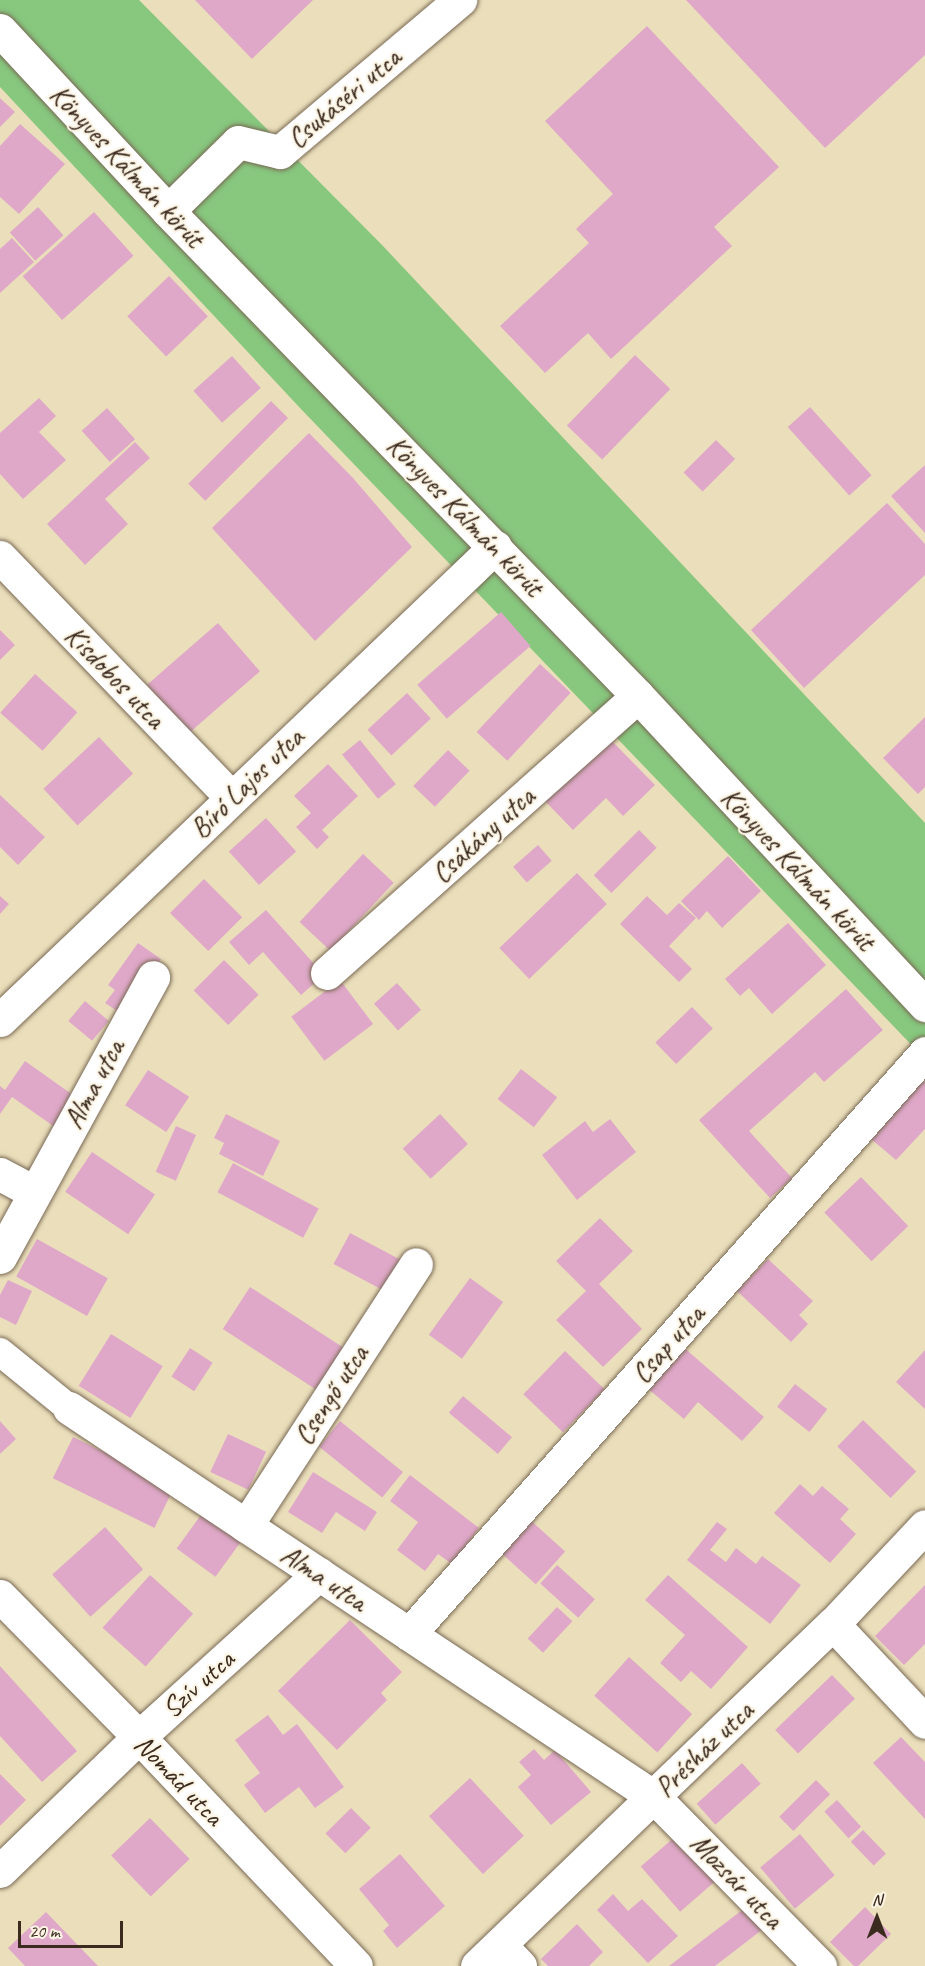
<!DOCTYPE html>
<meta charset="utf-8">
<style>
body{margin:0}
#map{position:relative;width:925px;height:1966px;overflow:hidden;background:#ebdfbb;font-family:Caveat,sans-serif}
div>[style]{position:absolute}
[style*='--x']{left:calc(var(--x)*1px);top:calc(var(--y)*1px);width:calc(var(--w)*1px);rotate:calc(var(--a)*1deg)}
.green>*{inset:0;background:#87c77e}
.building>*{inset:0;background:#dfa8c8;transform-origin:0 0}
.roads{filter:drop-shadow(0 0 2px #796955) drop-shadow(0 0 2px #796955)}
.pedestrian>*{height:28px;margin:-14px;padding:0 14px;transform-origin:14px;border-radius:14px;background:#fff}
.minor>*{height:33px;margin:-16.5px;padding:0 16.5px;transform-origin:16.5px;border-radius:16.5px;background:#fff}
.tertiary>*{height:33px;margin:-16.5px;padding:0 16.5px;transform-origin:16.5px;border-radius:16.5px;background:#fff}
span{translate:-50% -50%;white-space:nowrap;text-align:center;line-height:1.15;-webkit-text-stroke:4.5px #fcf5e5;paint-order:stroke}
.street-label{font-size:28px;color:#3b2a1e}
.north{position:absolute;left:847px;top:1888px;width:60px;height:60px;-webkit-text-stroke:4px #fcf5e5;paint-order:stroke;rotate:0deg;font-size:16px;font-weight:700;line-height:24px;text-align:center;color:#3b2a1e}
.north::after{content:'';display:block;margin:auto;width:21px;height:27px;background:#3b2a1e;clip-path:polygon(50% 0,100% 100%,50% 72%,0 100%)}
.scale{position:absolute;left:18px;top:1921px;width:105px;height:27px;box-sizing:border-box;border:3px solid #3b2a1e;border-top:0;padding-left:8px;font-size:18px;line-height:21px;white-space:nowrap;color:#3b2a1e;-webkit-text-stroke:4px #fcf5e5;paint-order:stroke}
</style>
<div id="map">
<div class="green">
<div style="clip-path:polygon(0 0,139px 0,383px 246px,925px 823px,925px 1059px,301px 409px,0 87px)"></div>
</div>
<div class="building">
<div style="clip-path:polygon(195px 0,313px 0,252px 59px)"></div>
<div style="clip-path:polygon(686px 0,925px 0,925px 55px,825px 148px)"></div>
<div style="clip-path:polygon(647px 26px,779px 167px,714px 227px,732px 246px,611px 359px,588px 333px,545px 373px,500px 326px,589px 243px,576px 229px,613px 194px,545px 121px)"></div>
<div style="clip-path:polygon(0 98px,15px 112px,0 127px)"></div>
<div style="clip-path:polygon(20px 124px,65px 164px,19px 214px,0 197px,0 146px)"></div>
<div style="left:38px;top:207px;width:38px;height:38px;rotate:48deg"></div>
<div style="left:94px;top:212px;width:59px;height:96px;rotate:48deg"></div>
<div style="clip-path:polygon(12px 238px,34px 262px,0 293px,0 249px)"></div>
<div style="left:169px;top:276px;width:56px;height:58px;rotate:46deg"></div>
<div style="left:635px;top:355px;width:49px;height:98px;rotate:44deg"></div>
<div style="left:232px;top:356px;width:43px;height:52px;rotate:48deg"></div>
<div style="clip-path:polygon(39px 398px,56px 416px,39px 432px,66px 460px,23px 499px,0 474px,0 433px)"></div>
<div style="left:271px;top:401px;width:24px;height:117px;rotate:45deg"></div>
<div style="left:810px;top:407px;width:92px;height:30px;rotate:48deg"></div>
<div style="left:107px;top:408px;width:42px;height:34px;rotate:48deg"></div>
<div style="clip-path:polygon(309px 433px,353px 478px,412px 547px,315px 641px,212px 528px)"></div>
<div style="left:716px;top:440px;width:27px;height:46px;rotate:45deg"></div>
<div style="clip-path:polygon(135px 442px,150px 458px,105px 499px,128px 524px,85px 565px,47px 524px)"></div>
<div style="clip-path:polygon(925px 465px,925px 533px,891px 496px)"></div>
<div style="clip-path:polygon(887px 503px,925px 544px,925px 575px,804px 688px,751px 630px)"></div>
<div style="left:501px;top:612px;width:45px;height:111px;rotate:49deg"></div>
<div style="left:218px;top:623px;width:64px;height:94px;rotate:49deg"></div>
<div style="clip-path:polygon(0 630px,15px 645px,0 660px)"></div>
<div style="left:540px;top:664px;width:42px;height:93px;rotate:43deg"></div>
<div style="left:35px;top:674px;width:57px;height:52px;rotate:42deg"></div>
<div style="left:407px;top:693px;width:35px;height:54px;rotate:47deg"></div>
<div style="clip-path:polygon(925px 717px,925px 787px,918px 794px,883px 758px)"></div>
<div style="clip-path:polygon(607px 736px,655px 785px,623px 816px,606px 798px,573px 830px,543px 799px)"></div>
<div style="left:99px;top:737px;width:50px;height:76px;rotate:47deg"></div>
<div style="left:360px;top:740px;width:57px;height:23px;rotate:51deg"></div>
<div style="left:448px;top:750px;width:30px;height:50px;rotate:44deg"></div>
<div style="clip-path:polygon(328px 764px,358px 796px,322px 830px,329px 837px,317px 849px,296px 827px,311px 813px,294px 796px)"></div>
<div style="clip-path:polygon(0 795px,45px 837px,18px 865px,0 847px)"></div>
<div style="left:266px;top:818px;width:45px;height:50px;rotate:48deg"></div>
<div style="left:639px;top:830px;width:25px;height:64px;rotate:45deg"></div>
<div style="left:538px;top:845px;width:21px;height:33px;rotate:49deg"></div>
<div style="left:363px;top:854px;width:42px;height:93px;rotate:43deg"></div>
<div style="clip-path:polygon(728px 856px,761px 891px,722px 928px,707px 911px,699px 920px,681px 901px)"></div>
<div style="left:577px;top:873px;width:43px;height:108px;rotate:46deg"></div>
<div style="left:204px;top:879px;width:54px;height:48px;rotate:45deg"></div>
<div style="clip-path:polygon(0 896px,9px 904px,0 914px)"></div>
<div style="clip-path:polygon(647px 896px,667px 915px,679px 903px,696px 918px,669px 946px,692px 969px,679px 982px,620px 924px)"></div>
<div style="clip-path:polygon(266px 910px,324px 975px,301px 995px,263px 952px,249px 965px,229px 942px)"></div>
<div style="clip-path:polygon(788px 923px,826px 965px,772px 1014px,749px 988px,740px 996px,725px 979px)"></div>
<div style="clip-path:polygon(138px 943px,161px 959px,122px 1014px,105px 1003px,115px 990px,108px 985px)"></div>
<div style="left:224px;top:960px;width:49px;height:43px;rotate:45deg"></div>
<div style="left:340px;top:980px;width:55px;height:61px;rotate:53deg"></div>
<div style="left:397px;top:983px;width:36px;height:31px;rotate:48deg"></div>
<div style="clip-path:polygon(846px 989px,883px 1030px,824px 1082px,815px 1072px,749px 1131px,792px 1178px,770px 1198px,699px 1120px)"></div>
<div style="left:85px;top:1001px;width:31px;height:26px;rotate:40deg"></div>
<div style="left:692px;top:1007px;width:30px;height:51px;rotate:46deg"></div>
<div style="clip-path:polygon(25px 1061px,80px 1100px,59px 1130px,12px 1097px,0 1114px,0 1086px,5px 1090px)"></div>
<div style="left:521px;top:1069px;width:46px;height:38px;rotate:38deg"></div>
<div style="left:148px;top:1070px;width:49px;height:42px;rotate:33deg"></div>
<div style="clip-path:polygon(922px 1079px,925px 1081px,925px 1129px,896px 1160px,871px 1139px)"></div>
<div style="clip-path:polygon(226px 1114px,280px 1141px,263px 1176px,219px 1154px,224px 1143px,214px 1138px)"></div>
<div style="left:440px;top:1114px;width:41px;height:51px;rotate:47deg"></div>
<div style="clip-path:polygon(610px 1119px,636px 1152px,577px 1200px,542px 1155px,585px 1121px,593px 1132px)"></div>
<div style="left:176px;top:1126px;width:22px;height:50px;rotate:24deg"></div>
<div style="left:92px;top:1152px;width:76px;height:48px;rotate:34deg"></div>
<div style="left:233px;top:1163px;width:97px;height:33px;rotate:28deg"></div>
<div style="left:861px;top:1177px;width:68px;height:51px;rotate:46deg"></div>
<div style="clip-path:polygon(600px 1218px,633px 1251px,599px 1284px,642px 1329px,603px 1367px,556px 1320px,586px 1291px,556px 1261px)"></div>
<div style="left:350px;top:1233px;width:62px;height:35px;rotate:28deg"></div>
<div style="left:37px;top:1239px;width:81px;height:43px;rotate:29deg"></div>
<div style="clip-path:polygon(768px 1259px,813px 1301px,799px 1315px,808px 1324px,791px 1342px,737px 1291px)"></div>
<div style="left:470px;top:1278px;width:41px;height:70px;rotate:36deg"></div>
<div style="clip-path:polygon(8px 1280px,32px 1291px,16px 1325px,0 1317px,0 1295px)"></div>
<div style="left:250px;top:1287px;width:119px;height:50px;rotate:33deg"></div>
<div style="left:111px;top:1334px;width:61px;height:61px;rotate:32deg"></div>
<div style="clip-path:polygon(682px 1346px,764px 1417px,742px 1441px,698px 1402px,684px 1419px,646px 1387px)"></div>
<div style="left:190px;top:1348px;width:27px;height:34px;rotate:33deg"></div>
<div style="clip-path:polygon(925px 1350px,925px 1409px,896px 1382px)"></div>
<div style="left:565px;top:1351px;width:55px;height:60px;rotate:44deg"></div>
<div style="left:795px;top:1384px;width:41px;height:29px;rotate:38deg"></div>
<div style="left:463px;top:1396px;width:64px;height:22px;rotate:40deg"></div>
<div style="left:863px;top:1420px;width:74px;height:37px;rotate:44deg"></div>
<div style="clip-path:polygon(0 1421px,16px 1439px,0 1454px)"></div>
<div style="left:340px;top:1421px;width:81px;height:33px;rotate:39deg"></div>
<div style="left:228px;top:1434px;width:42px;height:42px;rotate:25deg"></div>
<div style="left:73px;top:1437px;width:113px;height:46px;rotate:26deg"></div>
<div style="clip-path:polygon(313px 1472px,377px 1512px,365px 1531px,336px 1512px,322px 1533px,288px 1512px)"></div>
<div style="clip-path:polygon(410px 1475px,479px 1528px,452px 1564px,438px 1554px,425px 1571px,397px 1550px,418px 1522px,390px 1501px)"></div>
<div style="clip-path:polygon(800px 1484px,813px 1496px,822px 1486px,849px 1509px,840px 1519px,856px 1534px,830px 1563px,774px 1513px)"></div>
<div style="left:206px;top:1508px;width:48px;height:50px;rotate:36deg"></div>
<div style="left:528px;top:1518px;width:50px;height:44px;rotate:42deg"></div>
<div style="clip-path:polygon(717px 1522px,727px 1529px,710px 1550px,726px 1562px,736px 1548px,756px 1564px,762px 1556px,801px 1585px,770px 1624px,687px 1560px)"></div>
<div style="left:105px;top:1527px;width:57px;height:71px;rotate:48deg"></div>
<div style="left:557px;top:1565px;width:51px;height:25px;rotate:42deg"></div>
<div style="left:150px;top:1575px;width:58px;height:71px;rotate:42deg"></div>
<div style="clip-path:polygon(668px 1575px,748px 1647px,711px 1689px,691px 1671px,681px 1682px,660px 1663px,685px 1635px,645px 1600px)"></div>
<div style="clip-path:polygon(925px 1585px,925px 1644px,904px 1665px,875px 1636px)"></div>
<div style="left:557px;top:1607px;width:21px;height:43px;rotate:43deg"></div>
<div style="clip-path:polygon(350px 1620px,402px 1672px,381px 1693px,387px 1700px,337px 1750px,278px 1691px)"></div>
<div style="left:629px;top:1657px;width:85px;height:52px;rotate:42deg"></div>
<div style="clip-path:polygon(0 1666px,77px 1751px,42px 1782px,0 1736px)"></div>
<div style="left:832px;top:1675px;width:33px;height:79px;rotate:46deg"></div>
<div style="clip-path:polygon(268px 1715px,283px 1735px,297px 1724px,344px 1787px,315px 1808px,299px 1787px,265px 1813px,244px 1785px,260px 1773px,235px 1740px)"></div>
<div style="clip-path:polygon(901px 1737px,925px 1762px,925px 1819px,873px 1763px)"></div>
<div style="clip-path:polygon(534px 1749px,544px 1760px,555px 1750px,591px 1792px,551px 1825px,518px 1787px,531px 1775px,519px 1762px)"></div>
<div style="left:742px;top:1763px;width:28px;height:61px;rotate:48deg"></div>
<div style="clip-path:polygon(0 1774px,26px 1800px,0 1826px)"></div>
<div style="left:470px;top:1778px;width:79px;height:56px;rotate:47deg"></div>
<div style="left:816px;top:1780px;width:20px;height:52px;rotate:45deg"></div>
<div style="left:837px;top:1800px;width:36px;height:17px;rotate:48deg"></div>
<div style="left:351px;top:1808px;width:28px;height:36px;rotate:45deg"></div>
<div style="left:150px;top:1818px;width:57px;height:54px;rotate:46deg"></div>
<div style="left:863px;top:1830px;width:33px;height:17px;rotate:46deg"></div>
<div style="left:800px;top:1834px;width:54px;height:52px;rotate:50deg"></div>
<div style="left:677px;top:1835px;width:60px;height:48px;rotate:49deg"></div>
<div style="clip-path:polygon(400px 1854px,445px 1906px,397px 1948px,383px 1931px,389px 1925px,359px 1889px)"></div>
<div style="clip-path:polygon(613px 1894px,628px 1911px,642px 1899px,678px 1936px,648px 1963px,597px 1910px)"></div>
<div style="clip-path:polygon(750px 1904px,767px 1926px,715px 1966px,669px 1966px)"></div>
<div style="clip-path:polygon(865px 1907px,891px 1934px,858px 1966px,854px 1966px,830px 1942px)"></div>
<div style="clip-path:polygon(46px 1912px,98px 1966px,25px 1966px,8px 1948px)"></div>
<div style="clip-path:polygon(577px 1924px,603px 1952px,589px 1966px,548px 1966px,541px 1959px)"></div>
</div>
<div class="roads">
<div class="pedestrian">
<div style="--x:0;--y:1352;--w:89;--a:39.1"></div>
</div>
<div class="minor">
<div style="--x:168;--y:211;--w:98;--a:-44.6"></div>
<div style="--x:238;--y:142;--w:43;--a:13.4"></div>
<div style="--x:280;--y:152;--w:236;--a:-40.2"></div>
<div style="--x:0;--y:557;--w:333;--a:46.1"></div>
<div style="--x:327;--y:973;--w:416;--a:-41.7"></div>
<div style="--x:0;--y:1020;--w:685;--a:-43.7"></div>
<div style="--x:0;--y:1174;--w:38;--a:28"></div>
<div style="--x:0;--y:1257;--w:319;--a:-61.3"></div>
<div style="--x:69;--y:1408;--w:703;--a:33.62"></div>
<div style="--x:654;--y:1797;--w:237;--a:45.5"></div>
<div style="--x:246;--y:1526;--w:312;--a:-57"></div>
<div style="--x:0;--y:1596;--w:198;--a:45.4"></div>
<div style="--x:139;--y:1737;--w:315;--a:46.5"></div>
<div style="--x:833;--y:1624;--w:134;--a:46.8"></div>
<div style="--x:409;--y:1634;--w:777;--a:-48.39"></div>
<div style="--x:0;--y:1871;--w:193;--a:-44"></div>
<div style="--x:139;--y:1737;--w:243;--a:-42.2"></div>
<div style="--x:500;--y:1945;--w:29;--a:46"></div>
<div style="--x:477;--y:1966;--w:494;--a:-43.9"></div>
<div style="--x:833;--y:1624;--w:134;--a:-46.8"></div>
</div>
<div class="tertiary">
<div style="--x:0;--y:30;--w:247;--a:47.1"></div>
<div style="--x:168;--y:211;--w:675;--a:45.9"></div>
<div style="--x:638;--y:696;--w:422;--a:47.1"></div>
</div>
</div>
<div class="street-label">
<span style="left:344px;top:98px;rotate:-40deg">Csukáséri utca</span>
<span style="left:127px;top:166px;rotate:47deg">Könyves Kálmán körút</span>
<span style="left:465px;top:516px;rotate:46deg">Könyves Kálmán körút</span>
<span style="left:115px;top:677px;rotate:46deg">Kisdobos utca</span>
<span style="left:247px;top:783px;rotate:-44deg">Bíró Lajos utca</span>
<span style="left:483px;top:835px;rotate:-42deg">Csákány utca</span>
<span style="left:798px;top:869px;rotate:47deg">Könyves Kálmán körút</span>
<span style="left:94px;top:1084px;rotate:-61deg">Alma utca</span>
<span style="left:668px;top:1344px;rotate:-48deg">Csap utca</span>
<span style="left:331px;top:1395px;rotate:-57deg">Csengő utca</span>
<span style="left:324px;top:1578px;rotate:34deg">Alma utca</span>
<span style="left:198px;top:1684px;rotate:-42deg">Szív utca</span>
<span style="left:704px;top:1749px;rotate:-44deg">Présház utca</span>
<span style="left:179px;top:1780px;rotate:46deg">Nomád utca</span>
<span style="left:737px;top:1881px;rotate:46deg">Mozsár utca</span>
</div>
<div class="north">N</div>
<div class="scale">20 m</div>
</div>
